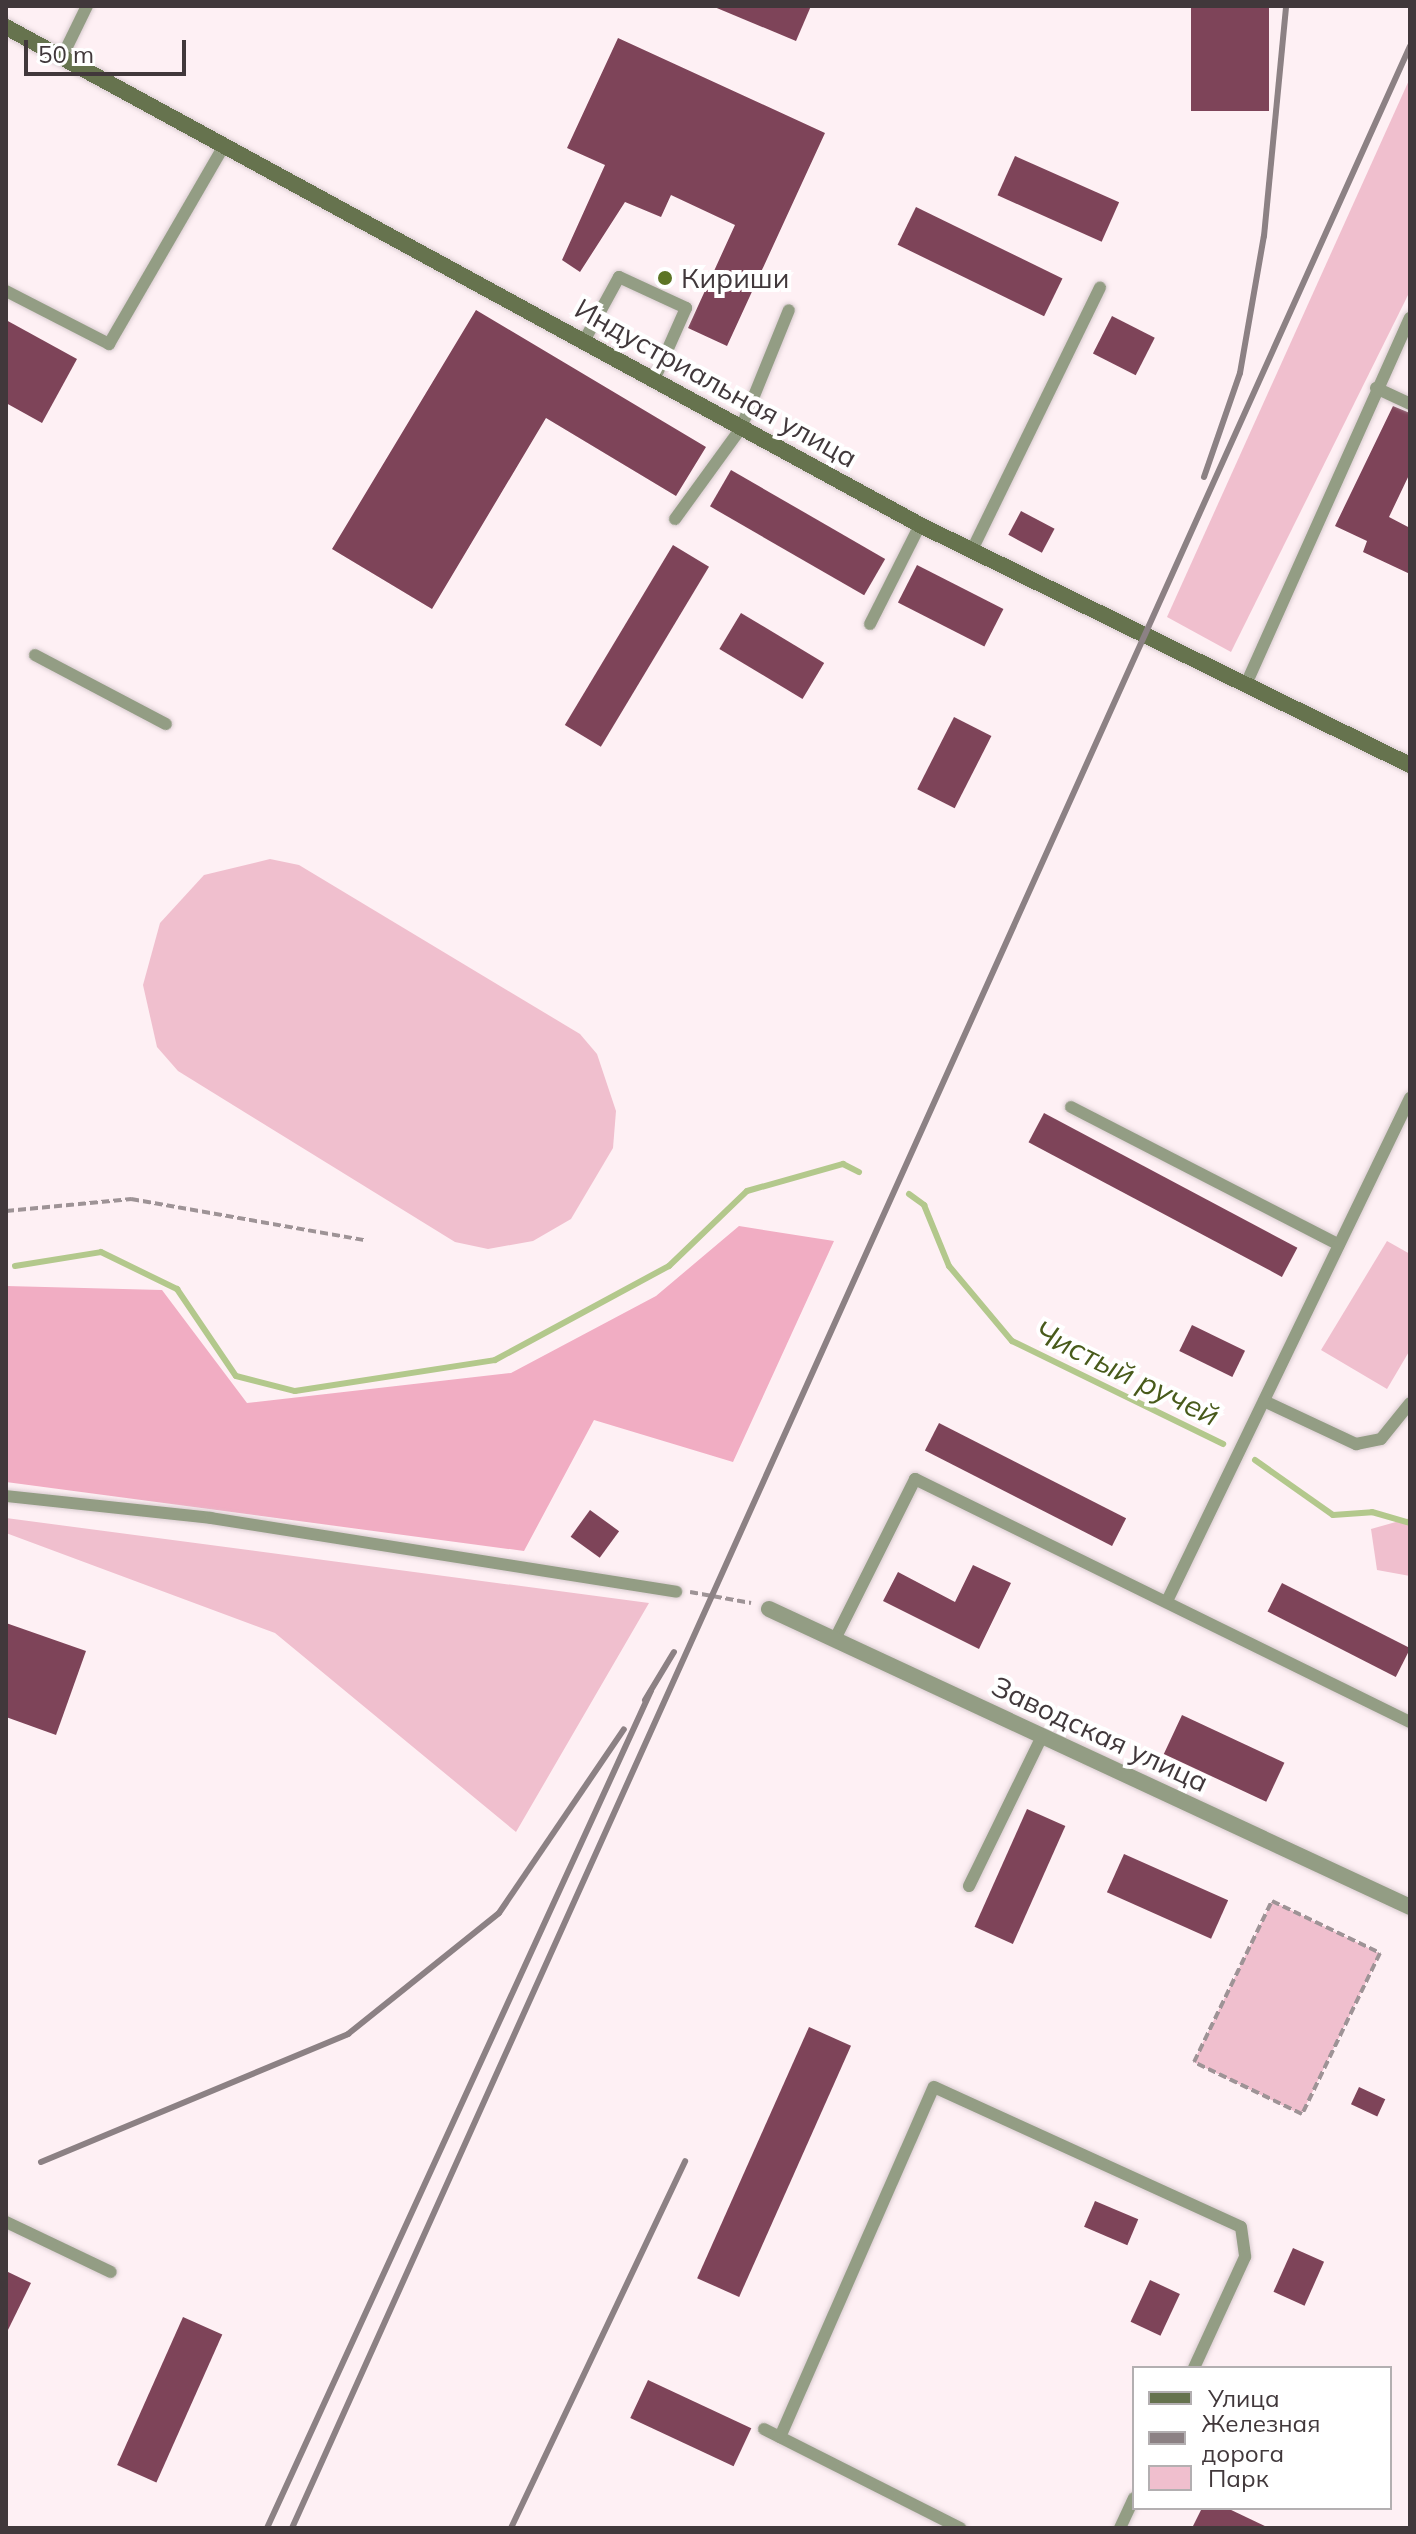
<!DOCTYPE html>
<meta charset="utf-8">
<style>
body{margin:0}
#map{position:relative;width:1416px;height:2534px;overflow:hidden;background:#fef0f4;font-family:Mulish,sans-serif}
div>[style]{position:absolute}
[style*='--x']{left:calc(var(--x)*1px);top:calc(var(--y)*1px);width:calc(var(--w)*1px);rotate:calc(var(--a)*1deg)}
.green>*{inset:0;background:#f0bfce;transform-origin:0 0}
.forest>*{inset:0;background:#f1adc3}
.stream>*{height:6px;margin:-3px;padding:0 3px;transform-origin:3px;border-radius:3px;background:#b3c88c}
.building>*{inset:0;background:#7e4459;transform-origin:0 0}
.path>*{height:4px;margin-top:-2px;transform-origin:0;background:repeating-linear-gradient(90deg,#9e9396 0 8px,transparent 0 12px)}
.roads{filter:drop-shadow(0 0 2px #d8cbcf) drop-shadow(0 0 2px #d8cbcf)}
.service>*{height:12px;margin:-6px;padding:0 6px;transform-origin:6px;border-radius:6px;background:#939d84}
.minor>*{height:16px;margin:-8px;padding:0 8px;transform-origin:8px;border-radius:8px;background:#939d84}
.secondary>*{height:16px;margin:-8px;padding:0 8px;transform-origin:8px;border-radius:8px;background:#66734e}
.rail>*{height:6px;margin:-3px;padding:0 3px;transform-origin:3px;border-radius:3px;background:#8c8184}
.dots>*{width:22px;height:22px;translate:-50% -50%;box-sizing:border-box;border:4px solid #fff;border-radius:50%}
span{translate:-50% -50%;white-space:nowrap;text-align:center;line-height:1.15;-webkit-text-stroke:8px #fff;paint-order:stroke}
.poi-label{font-size:28px;color:#41383b}
.left{translate:0 -50%;text-align:left}
.street-label{font-size:28px;color:#41383b}
.water-label{font-size:30px;color:#485a1b;font-style:italic}
.frame{position:absolute;inset:0;border:8px solid #41383b;pointer-events:none}
.legend{position:absolute;left:1132px;top:2366px;width:260px;height:144px;box-sizing:border-box;background:#fff;border:2px solid #b3afb1;margin:0;padding:10px 14px;list-style:none;font-size:24px;color:#41383b}
.legend li{display:flex;align-items:center;gap:16px;height:40px}
.legend b{width:40px;border:2px solid #b3afb1}
.scale{position:absolute;left:24px;top:40px;width:162px;height:36px;box-sizing:border-box;border:4px solid #41383b;border-top:0;padding-left:10px;font-size:24px;line-height:28px;white-space:nowrap;color:#41383b;-webkit-text-stroke:6px #fff;paint-order:stroke}
</style>
<div id="map">
<div class="green">
<div style="clip-path:polygon(1410px 78px,1410px 291px,1231px 652px,1167px 617px)"></div>
<div style="clip-path:polygon(270px 859px,299px 865px,580px 1034px,597px 1054px,616px 1111px,613px 1148px,571px 1219px,533px 1241px,488px 1249px,455px 1242px,178px 1071px,157px 1047px,143px 985px,160px 923px,204px 875px)"></div>
<div style="clip-path:polygon(1387px 1241px,1410px 1254px,1410px 1350px,1387px 1389px,1321px 1350px)"></div>
<div style="clip-path:polygon(6px 1518px,649px 1603px,516px 1832px,275px 1633px,6px 1533px)"></div>
<div style="clip-path:polygon(1410px 1518px,1410px 1576px,1377px 1570px,1371px 1529px)"></div>
<div style="left:1272px;top:1901px;width:120px;height:179px;rotate:26deg"></div>
</div>
<div class="forest">
<div style="clip-path:polygon(739px 1226px,834px 1241px,733px 1462px,594px 1420px,524px 1551px,6px 1482px,6px 1286px,162px 1290px,247px 1403px,511px 1373px,656px 1296px)"></div>
</div>
<div class="stream">
<div style="--x:909;--y:1194;--w:19;--a:36"></div>
<div style="--x:924;--y:1205;--w:66;--a:67.7"></div>
<div style="--x:949;--y:1266;--w:98;--a:50"></div>
<div style="--x:1012;--y:1341;--w:235;--a:26"></div>
<div style="--x:15;--y:1266;--w:87;--a:-9.2"></div>
<div style="--x:101;--y:1252;--w:85;--a:26"></div>
<div style="--x:177;--y:1289;--w:105;--a:55.9"></div>
<div style="--x:236;--y:1376;--w:61;--a:14.3"></div>
<div style="--x:295;--y:1391;--w:202;--a:-8.8"></div>
<div style="--x:495;--y:1360;--w:198;--a:-28.4"></div>
<div style="--x:669;--y:1266;--w:108;--a:-43.9"></div>
<div style="--x:747;--y:1191;--w:100;--a:-15.7"></div>
<div style="--x:843;--y:1164;--w:18;--a:27"></div>
<div style="--x:1255;--y:1460;--w:95;--a:35.2"></div>
<div style="--x:1333;--y:1515;--w:39;--a:-4"></div>
<div style="--x:1372;--y:1512;--w:40;--a:16"></div>
</div>
<div class="building">
<div style="clip-path:polygon(712px 6px,811px 6px,796px 41px)"></div>
<div style="left:1191px;top:6px;width:78px;height:105px"></div>
<div style="clip-path:polygon(618px 38px,825px 133px,727px 346px,688px 328px,735px 225px,671px 195px,661px 217px,625px 202px,580px 272px,562px 260px,605px 165px,567px 148px)"></div>
<div style="left:1015px;top:156px;width:114px;height:43px;rotate:24deg"></div>
<div style="left:916px;top:207px;width:163px;height:42px;rotate:26deg"></div>
<div style="clip-path:polygon(476px 310px,706px 447px,676px 496px,546px 418px,432px 609px,332px 549px)"></div>
<div style="left:1112px;top:316px;width:48px;height:42px;rotate:27deg"></div>
<div style="clip-path:polygon(6px 320px,77px 359px,42px 423px,6px 403px)"></div>
<div style="clip-path:polygon(1393px 406px,1410px 413px,1410px 473px,1389px 517px,1410px 528px,1410px 574px,1363px 552px,1367px 541px,1335px 526px)"></div>
<div style="left:731px;top:470px;width:178px;height:42px;rotate:30deg"></div>
<div style="left:1021px;top:511px;width:38px;height:27px;rotate:28deg"></div>
<div style="left:673px;top:545px;width:42px;height:210px;rotate:31deg"></div>
<div style="left:917px;top:565px;width:97px;height:42px;rotate:27deg"></div>
<div style="left:741px;top:613px;width:97px;height:42px;rotate:31deg"></div>
<div style="left:954px;top:717px;width:42px;height:81px;rotate:27deg"></div>
<div style="left:1044px;top:1113px;width:287px;height:33px;rotate:28deg"></div>
<div style="left:1192px;top:1325px;width:59px;height:29px;rotate:26deg"></div>
<div style="left:939px;top:1423px;width:210px;height:31px;rotate:27deg"></div>
<div style="left:590px;top:1510px;width:36px;height:33px;rotate:36deg"></div>
<div style="clip-path:polygon(973px 1565px,1011px 1583px,979px 1649px,883px 1601px,898px 1572px,955px 1602px)"></div>
<div style="left:1282px;top:1583px;width:144px;height:32px;rotate:27deg"></div>
<div style="clip-path:polygon(6px 1623px,86px 1651px,56px 1735px,6px 1717px)"></div>
<div style="left:1182px;top:1715px;width:113px;height:43px;rotate:25deg"></div>
<div style="left:1027px;top:1809px;width:42px;height:129px;rotate:24deg"></div>
<div style="left:1124px;top:1854px;width:114px;height:42px;rotate:24deg"></div>
<div style="left:809px;top:2027px;width:46px;height:275px;rotate:24deg"></div>
<div style="left:1359px;top:2087px;width:29px;height:19px;rotate:25deg"></div>
<div style="left:1095px;top:2201px;width:47px;height:28px;rotate:23deg"></div>
<div style="left:1293px;top:2248px;width:34px;height:48px;rotate:24deg"></div>
<div style="clip-path:polygon(6px 2271px,31px 2283px,6px 2334px)"></div>
<div style="left:1150px;top:2280px;width:33px;height:46px;rotate:25deg"></div>
<div style="left:183px;top:2317px;width:43px;height:162px;rotate:24deg"></div>
<div style="left:648px;top:2380px;width:114px;height:42px;rotate:25deg"></div>
<div style="clip-path:polygon(1202px 2508px,1227px 2508px,1269px 2528px,1192px 2528px)"></div>
</div>
<div class="path">
<div style="--x:6;--y:1211;--w:126;--a:-5.5"></div>
<div style="--x:131;--y:1199;--w:237;--a:10"></div>
<div style="--x:690;--y:1592;--w:62;--a:10.2"></div>
<div style="--x:1272;--y:1901;--w:120;--a:25.7"></div>
<div style="--x:1380;--y:1953;--w:179;--a:115.8"></div>
<div style="--x:1302;--y:2114;--w:120;--a:-154.3"></div>
<div style="--x:1194;--y:2062;--w:179;--a:-64.2"></div>
</div>
<div class="roads">
<div class="service">
<div style="--x:62;--y:57;--w:57;--a:-63.9"></div>
<div style="--x:6;--y:291;--w:116;--a:27.2"></div>
<div style="--x:109;--y:344;--w:229;--a:-59.9"></div>
<div style="--x:584;--y:341;--w:73;--a:-61.3"></div>
<div style="--x:619;--y:277;--w:74;--a:24.8"></div>
<div style="--x:686;--y:308;--w:77;--a:113.9"></div>
<div style="--x:1376;--y:388;--w:38;--a:25"></div>
<div style="--x:675;--y:519;--w:112;--a:-54"></div>
<div style="--x:741;--y:428;--w:127;--a:-67.9"></div>
<div style="--x:972;--y:550;--w:292;--a:-64"></div>
<div style="--x:870;--y:624;--w:111;--a:-63.2"></div>
<div style="--x:35;--y:655;--w:148;--a:27.8"></div>
<div style="--x:1247;--y:682;--w:399;--a:-65.9"></div>
<div style="--x:1071;--y:1107;--w:301;--a:27.2"></div>
<div style="--x:1264;--y:1401;--w:102;--a:25.1"></div>
<div style="--x:1356;--y:1444;--w:25;--a:-11"></div>
<div style="--x:1381;--y:1439;--w:46;--a:-51.1"></div>
<div style="--x:6;--y:1496;--w:206;--a:6.1"></div>
<div style="--x:211;--y:1518;--w:471;--a:9"></div>
<div style="--x:1167;--y:1601;--w:559;--a:-64.21"></div>
<div style="--x:835;--y:1639;--w:179;--a:-63.4"></div>
<div style="--x:915;--y:1479;--w:551;--a:26.15"></div>
<div style="--x:969;--y:1886;--w:167;--a:-64"></div>
<div style="--x:6;--y:2222;--w:116;--a:25.5"></div>
<div style="--x:764;--y:2429;--w:220;--a:26.8"></div>
<div style="--x:780;--y:2437;--w:382;--a:-66.3"></div>
<div style="--x:934;--y:2087;--w:337;--a:24.5"></div>
<div style="--x:1241;--y:2227;--w:30;--a:82"></div>
<div style="--x:1245;--y:2257;--w:122;--a:114.7"></div>
<div style="--x:1120;--y:2528;--w:33;--a:-65"></div>
</div>
<div class="minor">
<div style="--x:769;--y:1609;--w:707;--a:24.93"></div>
</div>
<div class="secondary">
<div style="--x:6;--y:27;--w:1041;--a:28.58"></div>
<div style="--x:920;--y:525;--w:546;--a:26.1"></div>
</div>
</div>
<div class="rail">
<div style="--x:1204;--y:477;--w:110;--a:-70.9"></div>
<div style="--x:1240;--y:373;--w:139;--a:-80.1"></div>
<div style="--x:1264;--y:236;--w:231;--a:-84.5"></div>
<div style="--x:645;--y:1700;--w:56;--a:-58.9"></div>
<div style="--x:41;--y:2162;--w:333;--a:-22.6"></div>
<div style="--x:348;--y:2034;--w:193;--a:-38.7"></div>
<div style="--x:499;--y:1913;--w:222;--a:-55.8"></div>
<div style="--x:267;--y:2528;--w:921;--a:-65.36"></div>
<div style="--x:292;--y:2528;--w:2722;--a:-65.75"></div>
<div style="--x:511;--y:2528;--w:406;--a:-64.6"></div>
</div>
<div class="dots">
<div style="left:665px;top:278px;background:#5d7425"></div>
</div>
<div class="poi-label">
<span class="left" style="left:681px;top:278px">Кириши</span>
</div>
<div class="street-label">
<span style="left:716px;top:383px;rotate:29deg">Индустриальная улица</span>
<span style="left:1100px;top:1734px;rotate:25deg">Заводская улица</span>
</div>
<div class="water-label">
<span style="left:1127px;top:1373px;rotate:26deg">Чистый ручей</span>
</div>
<div class="frame"></div>
<ul class="legend">
<li><b style="height:10px;background:#66734e"></b>Улица</li>
<li><b style="height:10px;background:#8c8184"></b>Железная дорога</li>
<li><b style="height:22px;background:#f0bfce"></b>Парк</li>
</ul>
<div class="scale">50 m</div>
</div>
